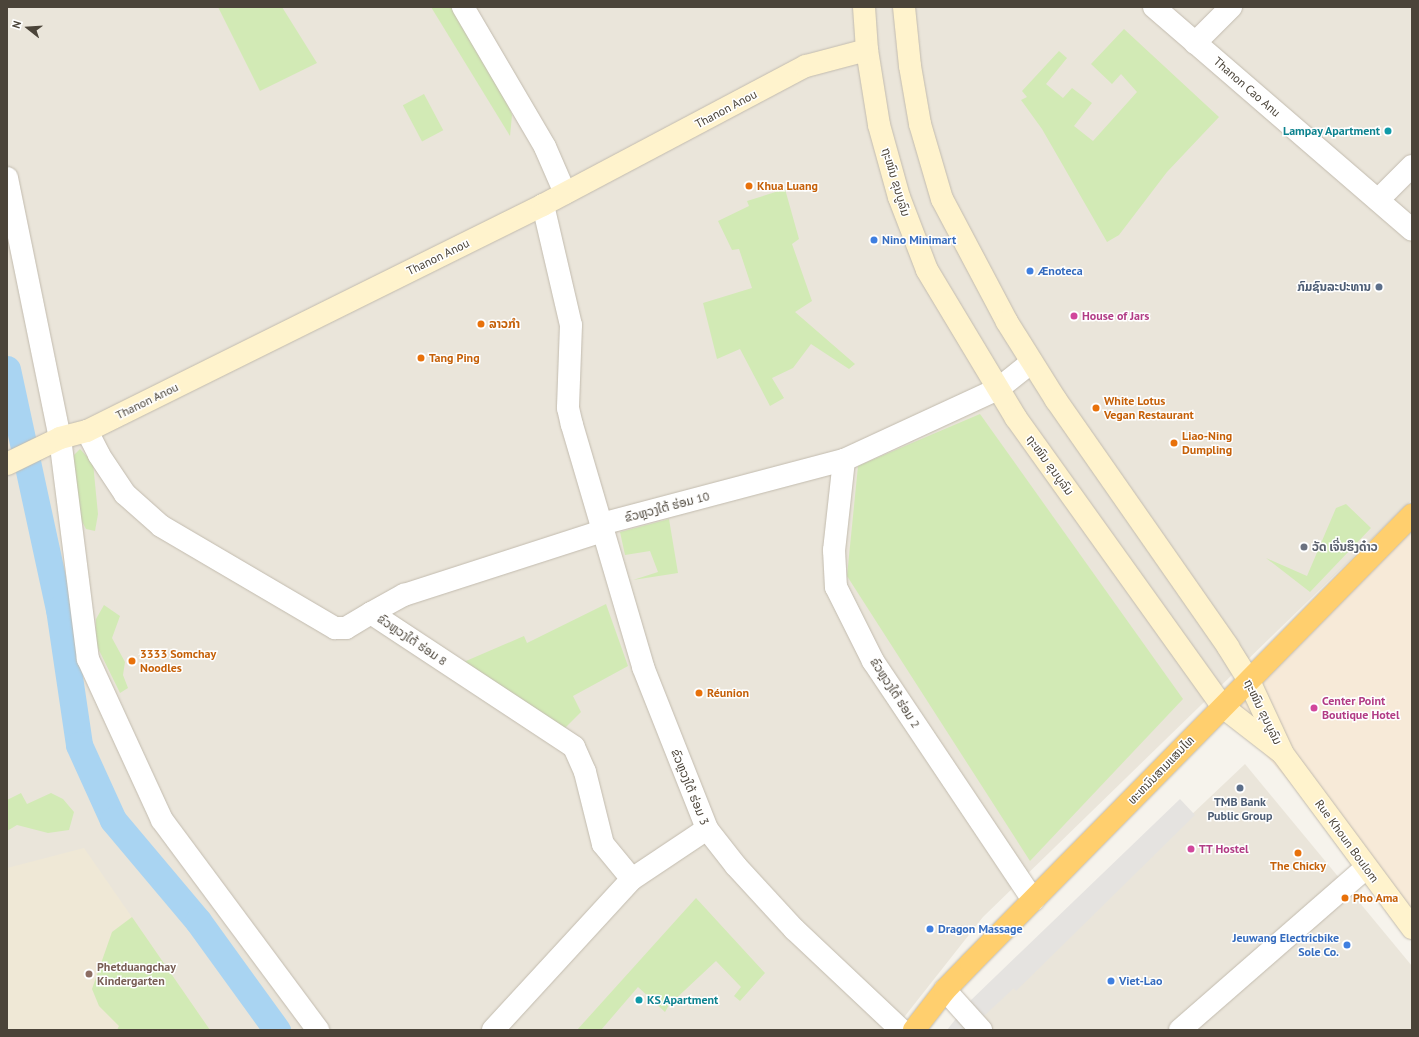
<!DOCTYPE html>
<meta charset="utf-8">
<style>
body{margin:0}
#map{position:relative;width:1419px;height:1037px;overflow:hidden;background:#f6f3ec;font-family:"PT Sans","Noto Sans Lao",sans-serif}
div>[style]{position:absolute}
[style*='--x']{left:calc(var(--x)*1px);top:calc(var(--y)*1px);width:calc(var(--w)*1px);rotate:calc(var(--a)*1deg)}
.residential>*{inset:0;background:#eae5da}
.commercial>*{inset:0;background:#f7ead8}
.education>*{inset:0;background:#efe8d6}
.green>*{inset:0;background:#d2eab5;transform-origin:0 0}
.parking>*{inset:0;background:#e5e3e0}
.canal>*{height:27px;margin:-13.5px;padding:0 13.5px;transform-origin:13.5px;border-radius:13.5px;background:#a9d4f2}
.roads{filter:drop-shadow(0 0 1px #c2bbae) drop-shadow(0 0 1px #c2bbae)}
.street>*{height:22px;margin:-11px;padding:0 11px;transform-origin:11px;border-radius:11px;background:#fff}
.secondary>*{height:22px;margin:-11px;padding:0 11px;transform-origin:11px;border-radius:11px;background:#fff3cd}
.highway>*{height:22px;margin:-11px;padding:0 11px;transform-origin:11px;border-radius:11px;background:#ffcf6e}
.dots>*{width:11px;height:11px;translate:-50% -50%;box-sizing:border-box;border:2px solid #fff;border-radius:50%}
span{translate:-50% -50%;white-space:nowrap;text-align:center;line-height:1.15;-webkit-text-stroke:3px #fff;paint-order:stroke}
.street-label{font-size:12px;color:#4b4439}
.culture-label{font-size:12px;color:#0d838f;font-weight:700}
.right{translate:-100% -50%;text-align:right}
.left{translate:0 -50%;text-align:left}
.food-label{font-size:12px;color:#c56008;font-weight:700}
.shop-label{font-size:12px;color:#366cbe;font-weight:700}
.service-label{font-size:12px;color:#4e5e75;font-weight:700}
.hotel-label{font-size:12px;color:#b23c85;font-weight:700}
.worship-label{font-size:12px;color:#5b616d;font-weight:700}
.education-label{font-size:12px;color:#785e54;font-weight:700}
.frame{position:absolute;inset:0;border:8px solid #4b4439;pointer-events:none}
.north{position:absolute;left:8px;top:8px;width:40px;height:40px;-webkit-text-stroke:3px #fff;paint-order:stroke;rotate:287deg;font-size:11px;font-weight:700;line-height:16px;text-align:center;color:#4b4439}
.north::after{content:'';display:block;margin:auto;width:14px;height:18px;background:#4b4439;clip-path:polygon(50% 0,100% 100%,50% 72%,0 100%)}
</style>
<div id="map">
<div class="residential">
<div style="clip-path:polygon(7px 7px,1412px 7px,1412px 500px,983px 917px,894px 1030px,7px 1030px)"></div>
<div style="clip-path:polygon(1245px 764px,1412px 966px,1412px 1030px,964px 1030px)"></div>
</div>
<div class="commercial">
<div style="clip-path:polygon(1412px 517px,1412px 928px,1366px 868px,1223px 707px)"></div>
</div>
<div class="education">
<div style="clip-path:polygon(84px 848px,210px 1030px,7px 1030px,7px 868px)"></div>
</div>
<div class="green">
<div style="clip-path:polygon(218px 7px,282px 7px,317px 63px,260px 91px)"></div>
<div style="clip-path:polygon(431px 7px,454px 7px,497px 76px,512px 115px,510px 136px)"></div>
<div style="clip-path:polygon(1124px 29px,1219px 117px,1167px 172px,1119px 235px,1107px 242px,1042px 129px,1021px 100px,1027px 97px,1022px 91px,1059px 51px,1067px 58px,1046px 84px,1063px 98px,1072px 88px,1092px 103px,1074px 126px,1093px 141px,1137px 92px,1121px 74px,1112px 84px,1091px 64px)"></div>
<div style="left:424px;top:94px;width:41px;height:24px;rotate:62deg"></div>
<div style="clip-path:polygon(785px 189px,799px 239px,792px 244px,812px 301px,795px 312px,855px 364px,849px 369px,811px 344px,793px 368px,772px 378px,784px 398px,770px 406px,740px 349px,717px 359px,703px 303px,752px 288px,739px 249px,732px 250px,718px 221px,749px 206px,747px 201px)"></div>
<div style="clip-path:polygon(980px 414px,1183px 699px,1030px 861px,847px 576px,858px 466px)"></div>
<div style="clip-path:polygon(80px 449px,93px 463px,98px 514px,95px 531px,86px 529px,77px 512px,73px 456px)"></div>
<div style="clip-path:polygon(1346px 504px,1371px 528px,1310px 592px,1266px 558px,1307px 576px,1336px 508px)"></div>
<div style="clip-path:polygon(669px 519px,678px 573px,633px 580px,658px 572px,650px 551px,625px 555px,620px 532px)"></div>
<div style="clip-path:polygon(606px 604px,628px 666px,573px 696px,581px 712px,565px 728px,459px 664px,524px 636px,527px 643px)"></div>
<div style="clip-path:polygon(104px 605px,120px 616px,112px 638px,125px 662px,123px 675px,128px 688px,120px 693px,95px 642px,96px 619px)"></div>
<div style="clip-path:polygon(21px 793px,27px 804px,51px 793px,63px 799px,74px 812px,69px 830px,48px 833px,17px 825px,7px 831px,7px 800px)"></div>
<div style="clip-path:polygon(696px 898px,765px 973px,740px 1001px,734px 996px,741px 987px,716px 961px,669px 1005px,665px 1012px,638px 987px,601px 1030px,577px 1030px)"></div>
<div style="clip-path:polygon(132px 917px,210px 1030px,117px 1030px,119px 1026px,99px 1006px,92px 989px,112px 932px)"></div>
</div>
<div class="parking">
<div style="clip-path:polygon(1180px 799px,1195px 815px,1016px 991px,1014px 988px,969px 1030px,947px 1030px,969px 1002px)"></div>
</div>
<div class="canal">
<div style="--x:7;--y:369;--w:246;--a:77.8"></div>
<div style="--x:59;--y:609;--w:137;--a:81.6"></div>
<div style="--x:79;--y:745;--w:82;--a:65.6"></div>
<div style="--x:113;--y:820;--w:132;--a:49.9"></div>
<div style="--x:198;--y:921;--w:135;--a:54.1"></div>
</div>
<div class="roads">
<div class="street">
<div style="--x:463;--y:7;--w:162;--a:59.6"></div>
<div style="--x:545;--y:147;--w:50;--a:66.5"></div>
<div style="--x:1154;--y:7;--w:341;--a:40.8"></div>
<div style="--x:1195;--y:43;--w:51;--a:-45"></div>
<div style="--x:7;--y:178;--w:265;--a:78.5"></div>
<div style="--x:60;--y:438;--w:223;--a:82.8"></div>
<div style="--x:88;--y:659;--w:177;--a:65.3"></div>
<div style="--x:162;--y:820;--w:262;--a:53.4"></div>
<div style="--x:1378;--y:200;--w:48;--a:-45"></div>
<div style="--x:543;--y:205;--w:123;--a:76.9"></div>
<div style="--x:571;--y:325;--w:83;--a:92.1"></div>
<div style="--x:568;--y:408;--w:17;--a:77"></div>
<div style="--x:572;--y:425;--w:252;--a:73.6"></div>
<div style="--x:643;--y:667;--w:174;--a:68.4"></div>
<div style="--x:707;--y:829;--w:47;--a:51.9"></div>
<div style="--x:736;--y:866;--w:86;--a:47.4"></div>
<div style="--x:794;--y:929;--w:147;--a:43.3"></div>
<div style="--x:87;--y:431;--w:27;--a:63"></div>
<div style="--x:99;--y:455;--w:47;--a:56.3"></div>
<div style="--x:125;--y:494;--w:48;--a:41.6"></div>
<div style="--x:161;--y:526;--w:202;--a:30.4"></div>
<div style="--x:335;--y:628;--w:11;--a:0"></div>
<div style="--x:346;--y:628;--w:29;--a:-31"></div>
<div style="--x:371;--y:613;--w:243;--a:33.4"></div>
<div style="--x:574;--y:747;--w:27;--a:66"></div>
<div style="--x:585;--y:772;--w:74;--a:76"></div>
<div style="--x:603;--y:844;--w:45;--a:50.4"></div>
<div style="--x:844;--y:460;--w:91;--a:96.3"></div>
<div style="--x:834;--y:550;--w:37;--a:87"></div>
<div style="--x:836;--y:587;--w:83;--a:63.4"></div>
<div style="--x:873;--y:661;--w:288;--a:56.2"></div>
<div style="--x:601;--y:524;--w:251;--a:-14.8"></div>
<div style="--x:844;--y:460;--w:170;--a:-24.8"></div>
<div style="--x:998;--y:389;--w:43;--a:-38.5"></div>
<div style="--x:371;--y:613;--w:38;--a:-29"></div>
<div style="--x:404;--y:595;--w:208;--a:-17.9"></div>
<div style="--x:945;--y:990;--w:54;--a:48"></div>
<div style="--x:493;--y:1030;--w:205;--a:-47.4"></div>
<div style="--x:632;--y:879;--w:90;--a:-33.7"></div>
<div style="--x:1180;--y:1030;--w:247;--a:-41.1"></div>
</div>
<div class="secondary">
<div style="--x:864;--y:7;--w:43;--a:86"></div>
<div style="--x:867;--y:50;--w:76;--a:80.9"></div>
<div style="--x:879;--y:125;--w:75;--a:74.5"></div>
<div style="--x:899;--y:197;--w:78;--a:69"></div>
<div style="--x:927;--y:270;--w:173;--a:59"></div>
<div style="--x:1016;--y:418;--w:355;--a:54.4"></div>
<div style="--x:1223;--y:707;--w:73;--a:37.8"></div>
<div style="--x:904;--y:7;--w:59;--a:84.2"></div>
<div style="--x:910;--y:66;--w:59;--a:80.2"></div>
<div style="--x:920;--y:124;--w:78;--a:73.7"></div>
<div style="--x:942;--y:199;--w:139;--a:62.1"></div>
<div style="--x:1007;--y:322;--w:92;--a:57.9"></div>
<div style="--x:1056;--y:400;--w:301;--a:55.1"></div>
<div style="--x:1228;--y:647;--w:40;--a:58"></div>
<div style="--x:1249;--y:681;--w:81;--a:65"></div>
<div style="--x:1283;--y:754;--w:217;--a:53.4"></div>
<div style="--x:7;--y:464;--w:59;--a:-26.1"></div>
<div style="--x:60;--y:438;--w:28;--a:-15"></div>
<div style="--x:87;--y:431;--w:509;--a:-26.36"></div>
<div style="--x:543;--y:205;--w:297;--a:-27.9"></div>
<div style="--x:806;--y:66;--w:63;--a:-14.7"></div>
</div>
<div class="highway">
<div style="--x:914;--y:1030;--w:51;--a:-52.2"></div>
<div style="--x:945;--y:990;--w:37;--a:-46"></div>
<div style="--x:971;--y:963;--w:629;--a:-45.45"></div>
</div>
</div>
<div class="dots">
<div style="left:1388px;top:131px;background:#0f9aa8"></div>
<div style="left:749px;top:186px;background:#e8710a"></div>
<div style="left:874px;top:240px;background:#3f7fe0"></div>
<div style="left:1030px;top:271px;background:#3f7fe0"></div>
<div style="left:1379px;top:287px;background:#5c6f8a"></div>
<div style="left:1074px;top:316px;background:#d1479c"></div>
<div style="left:481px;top:324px;background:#e8710a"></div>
<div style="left:421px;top:358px;background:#e8710a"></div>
<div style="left:1096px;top:408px;background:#e8710a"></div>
<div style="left:1174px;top:443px;background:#e8710a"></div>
<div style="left:1304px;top:547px;background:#6b7280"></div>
<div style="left:132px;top:661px;background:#e8710a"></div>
<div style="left:699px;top:693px;background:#e8710a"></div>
<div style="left:1314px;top:708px;background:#d1479c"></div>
<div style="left:1240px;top:788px;background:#5c6f8a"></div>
<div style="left:1191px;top:849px;background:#d1479c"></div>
<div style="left:1298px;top:853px;background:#e8710a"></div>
<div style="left:1345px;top:898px;background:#e8710a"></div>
<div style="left:930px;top:929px;background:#3f7fe0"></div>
<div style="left:1347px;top:945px;background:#3f7fe0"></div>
<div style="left:89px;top:974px;background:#8d6e63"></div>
<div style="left:1111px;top:981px;background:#3f7fe0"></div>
<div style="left:639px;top:1000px;background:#0f9aa8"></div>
</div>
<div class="street-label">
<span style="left:1247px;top:87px;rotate:41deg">Thanon Cao Anu</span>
<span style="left:726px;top:109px;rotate:-28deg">Thanon Anou</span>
<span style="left:896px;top:182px;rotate:73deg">ຖະໜົນ ຂຸນບູລົມ</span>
<span style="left:438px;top:257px;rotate:-26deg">Thanon Anou</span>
<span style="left:147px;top:401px;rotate:-26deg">Thanon Anou</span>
<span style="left:1050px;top:465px;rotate:54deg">ຖະໜົນ ຂຸນບູລົມ</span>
<span style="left:667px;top:507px;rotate:-15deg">ຂົວຫຼວງໃຕ້ ຮ່ອມ 10</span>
<span style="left:412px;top:640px;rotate:34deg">ຂົວຫຼວງໃຕ້ ຮ່ອມ 8</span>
<span style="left:895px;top:693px;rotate:57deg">ຂົວຫຼວງໃຕ້ ຮ່ອມ 2</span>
<span style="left:1263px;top:712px;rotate:64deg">ຖະໜົນ ຂຸນບູລົມ</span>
<span style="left:1161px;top:770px;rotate:-46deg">ທະຫນົນສາມແສນໄທ</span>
<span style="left:690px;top:787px;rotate:68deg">ຂົວຫຼວງໃຕ້ ຮ່ອມ 3</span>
<span style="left:1347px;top:841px;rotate:54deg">Rue Khoun Boulom</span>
</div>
<div class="culture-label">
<span class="right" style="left:1380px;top:131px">Lampay Apartment</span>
<span class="left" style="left:647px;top:1000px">KS Apartment</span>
</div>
<div class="food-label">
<span class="left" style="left:757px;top:186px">Khua Luang</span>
<span class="left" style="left:489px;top:324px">ລາວກໍາ</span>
<span class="left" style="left:429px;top:358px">Tang Ping</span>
<span class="left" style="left:1104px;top:408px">White Lotus<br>Vegan Restaurant</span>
<span class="left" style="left:1182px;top:443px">Liao-Ning<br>Dumpling</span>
<span class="left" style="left:140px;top:661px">3333 Somchay<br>Noodles</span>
<span class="left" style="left:707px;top:693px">Réunion</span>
<span style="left:1298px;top:866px">The Chicky</span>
<span class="left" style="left:1353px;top:898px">Pho Ama</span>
</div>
<div class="shop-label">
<span class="left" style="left:882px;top:240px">Nino Minimart</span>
<span class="left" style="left:1038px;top:271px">Ænoteca</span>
<span class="left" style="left:938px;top:929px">Dragon Massage</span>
<span class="right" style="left:1339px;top:945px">Jeuwang Electricbike<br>Sole Co.</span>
<span class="left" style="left:1119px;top:981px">Viet-Lao</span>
</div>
<div class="service-label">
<span class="right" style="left:1371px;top:287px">ກົມຊົນລະປະທານ</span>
<span style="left:1240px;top:809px">TMB Bank<br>Public Group</span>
</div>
<div class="hotel-label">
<span class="left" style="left:1082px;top:316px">House of Jars</span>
<span class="left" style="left:1322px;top:708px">Center Point<br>Boutique Hotel</span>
<span class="left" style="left:1199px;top:849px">TT Hostel</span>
</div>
<div class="worship-label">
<span class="left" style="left:1312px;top:547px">ວັດ ເຈີ່ນຮຶງດ໋າວ</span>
</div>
<div class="education-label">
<span class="left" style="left:97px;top:974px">Phetduangchay<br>Kindergarten</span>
</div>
<div class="frame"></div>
<div class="north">N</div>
</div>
